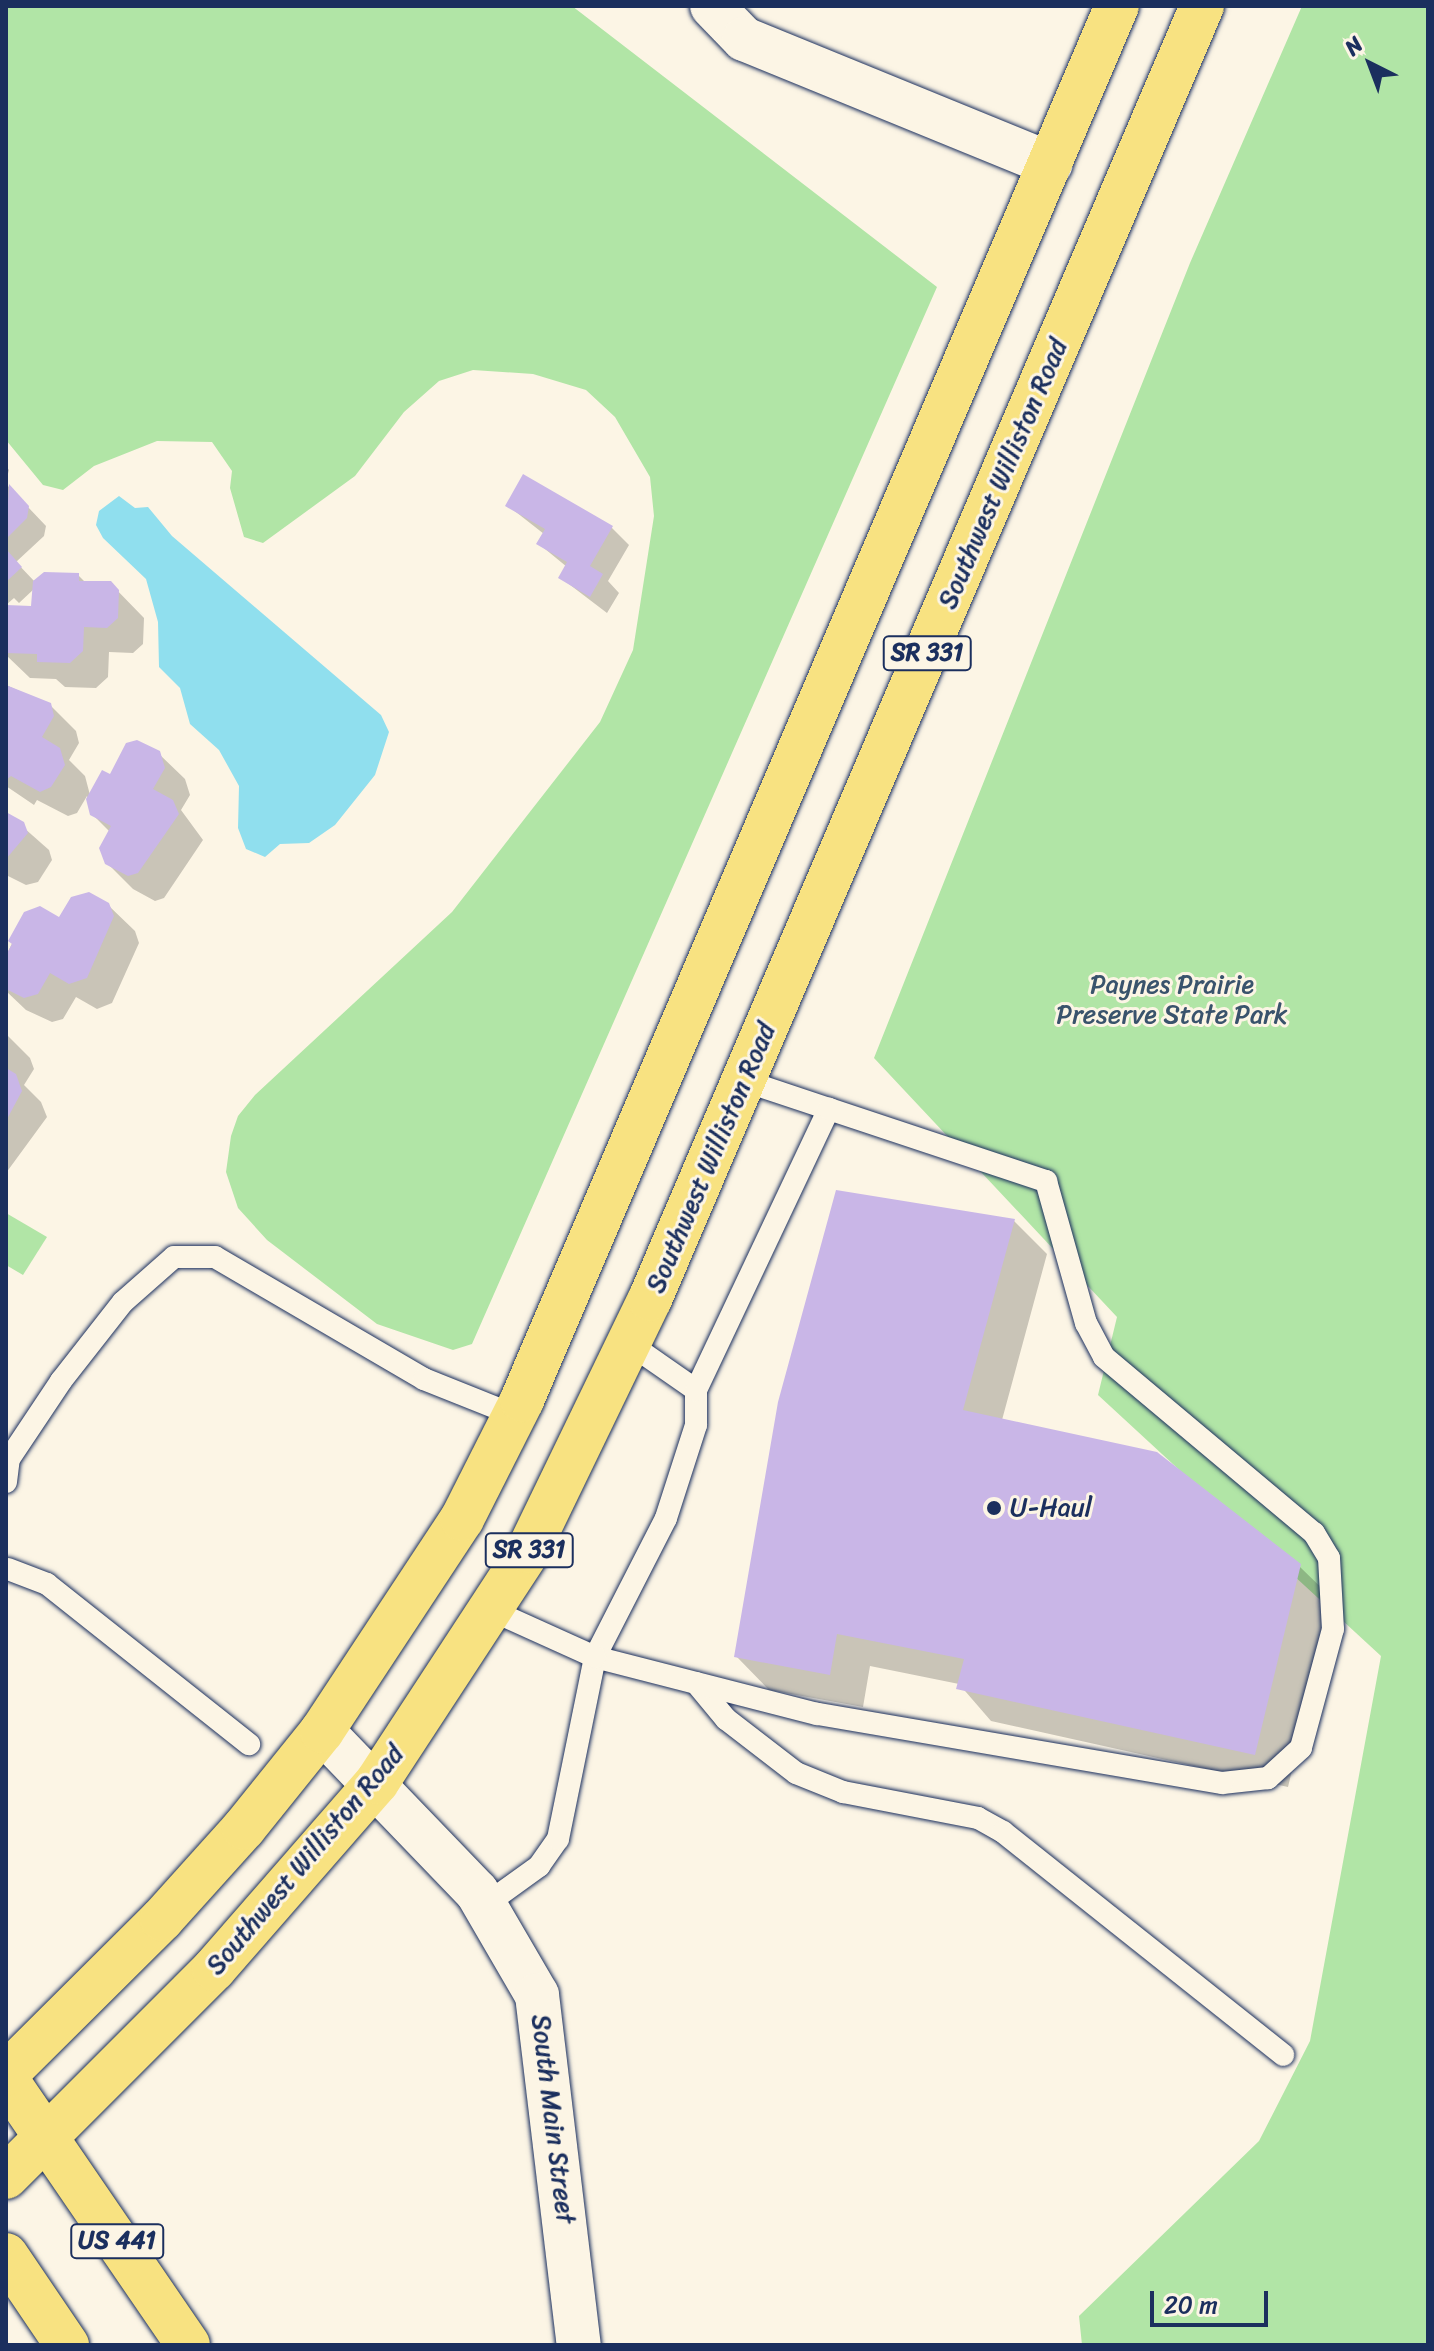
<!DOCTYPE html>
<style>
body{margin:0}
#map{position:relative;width:1434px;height:2351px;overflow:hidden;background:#fcf5e5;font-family:Sriracha,sans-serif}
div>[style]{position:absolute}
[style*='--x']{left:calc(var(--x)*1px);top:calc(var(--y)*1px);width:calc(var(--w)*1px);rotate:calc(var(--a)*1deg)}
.green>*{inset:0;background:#b1e5a6}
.water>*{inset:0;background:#90dfee}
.shadow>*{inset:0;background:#0003}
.building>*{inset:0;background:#c9b6e7}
.roads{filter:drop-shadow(0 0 2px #1b2f5e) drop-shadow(0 0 2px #1b2f5e)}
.lane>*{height:22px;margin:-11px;padding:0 11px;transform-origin:11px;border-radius:11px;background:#fcf5e5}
.street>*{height:44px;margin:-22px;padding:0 22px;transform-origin:22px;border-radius:22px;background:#fcf5e5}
.primary>*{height:44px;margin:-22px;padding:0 22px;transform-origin:22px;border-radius:22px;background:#f8e281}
.highway>*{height:44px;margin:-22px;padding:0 22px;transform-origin:22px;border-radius:22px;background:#f8e281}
.dots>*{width:22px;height:22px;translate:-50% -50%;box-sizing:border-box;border:4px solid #fcf5e5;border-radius:50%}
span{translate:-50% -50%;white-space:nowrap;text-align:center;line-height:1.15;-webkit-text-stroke:6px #fcf5e5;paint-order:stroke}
.shield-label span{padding:2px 6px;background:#fcf5e5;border:2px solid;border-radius:6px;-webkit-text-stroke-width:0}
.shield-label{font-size:24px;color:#1b2f5e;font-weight:700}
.street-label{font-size:26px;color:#1b2f5e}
.park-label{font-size:26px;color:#39536c}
.poi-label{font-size:26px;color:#1b2f5e}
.left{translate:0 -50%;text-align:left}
.frame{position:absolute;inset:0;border:8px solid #1b2f5e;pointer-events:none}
.north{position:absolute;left:1330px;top:24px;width:80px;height:80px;-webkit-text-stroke:6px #fcf5e5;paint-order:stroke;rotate:318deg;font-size:22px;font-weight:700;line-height:32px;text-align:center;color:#1b2f5e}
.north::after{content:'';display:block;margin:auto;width:28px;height:36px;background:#1b2f5e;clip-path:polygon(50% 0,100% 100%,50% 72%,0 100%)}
.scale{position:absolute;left:1150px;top:2291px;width:118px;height:36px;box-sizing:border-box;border:4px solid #1b2f5e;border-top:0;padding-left:10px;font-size:24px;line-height:28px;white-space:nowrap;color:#1b2f5e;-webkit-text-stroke:6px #fcf5e5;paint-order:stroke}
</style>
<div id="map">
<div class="green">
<div style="clip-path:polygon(6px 6px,572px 6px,937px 287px,472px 1344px,453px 1350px,377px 1324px,267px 1240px,238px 1208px,226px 1172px,231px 1136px,238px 1116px,255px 1095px,452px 912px,600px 722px,633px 650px,654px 516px,650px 477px,615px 417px,586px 390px,533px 374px,473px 370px,439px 381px,404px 412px,355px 476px,263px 543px,244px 537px,230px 488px,232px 471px,212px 442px,157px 441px,94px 466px,63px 490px,43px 485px,6px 440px)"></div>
<div style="clip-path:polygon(1302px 6px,1428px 6px,1428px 2345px,1082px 2345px,1079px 2316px,1259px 2141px,1310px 2041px,1381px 1656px,1098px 1395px,1117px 1317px,874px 1058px,1190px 263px)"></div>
<div style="clip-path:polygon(6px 1213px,47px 1237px,23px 1275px,6px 1265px)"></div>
</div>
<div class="water">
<div style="clip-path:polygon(119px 496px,135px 508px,148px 507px,172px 536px,381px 715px,389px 732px,375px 775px,335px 825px,309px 843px,280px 844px,265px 857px,246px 849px,238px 828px,239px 786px,219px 750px,190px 724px,180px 688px,159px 667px,158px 622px,146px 579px,103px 538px,96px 525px,99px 511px)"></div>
</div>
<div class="shadow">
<div style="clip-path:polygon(6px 466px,9px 470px,6px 481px)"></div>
<div style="clip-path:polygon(8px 486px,46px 526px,44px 536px,16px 562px,35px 582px,78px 575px,86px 583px,110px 583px,144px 618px,143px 644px,133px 653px,109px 652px,108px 677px,96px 688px,65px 687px,56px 679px,30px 678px,6px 655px,6px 607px,33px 608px,34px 589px,19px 603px,14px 598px,6px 605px)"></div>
<div style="clip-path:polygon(507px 505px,612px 528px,629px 545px,608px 581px,619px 593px,607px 613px,561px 578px,567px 567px,539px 544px,544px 534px)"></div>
<div style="clip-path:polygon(6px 685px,50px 705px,76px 731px,79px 743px,69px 760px,85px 776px,90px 795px,110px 776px,158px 753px,185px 779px,190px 795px,181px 810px,203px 840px,164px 898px,155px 901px,133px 889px,107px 863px,110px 832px,92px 814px,87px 796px,77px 813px,68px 816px,37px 800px,34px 805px,6px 786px)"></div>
<div style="clip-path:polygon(6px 812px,49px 850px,52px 860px,38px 882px,26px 885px,6px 875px)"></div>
<div style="clip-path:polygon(108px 905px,135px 931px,139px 943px,112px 1003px,97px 1009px,76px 997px,63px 1019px,52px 1022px,26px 1010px,6px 991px,6px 956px,26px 914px,60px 920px)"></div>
<div style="clip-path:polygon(6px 1034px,30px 1058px,34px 1069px,24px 1085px,41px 1102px,47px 1117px,6px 1173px)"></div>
<div style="clip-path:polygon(1014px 1221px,1047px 1254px,1002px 1420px,1299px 1566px,1333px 1599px,1288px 1787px,991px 1721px,959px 1684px,870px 1666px,863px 1707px,769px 1690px,736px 1656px)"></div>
</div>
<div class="building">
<div style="clip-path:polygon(523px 474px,613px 526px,590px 566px,603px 574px,590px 597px,558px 578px,567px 562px,536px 544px,545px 529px,505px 506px)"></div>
<div style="clip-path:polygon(9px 484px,29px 506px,27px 518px,6px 539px)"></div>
<div style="clip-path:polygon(6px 549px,22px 567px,6px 582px)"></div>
<div style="clip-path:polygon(44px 572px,79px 573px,79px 581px,111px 581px,119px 590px,118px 618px,107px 628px,84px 627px,83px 651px,70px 663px,37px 662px,37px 654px,6px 653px,6px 605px,31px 606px,33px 581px)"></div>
<div style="clip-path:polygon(6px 685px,51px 703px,54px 716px,42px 737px,60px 748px,65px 765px,51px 787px,40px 792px,11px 776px,6px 780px)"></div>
<div style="clip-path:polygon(137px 740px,160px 751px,165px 768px,153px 789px,173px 800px,179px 814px,138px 873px,128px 876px,105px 864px,99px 848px,111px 826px,90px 815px,86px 799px,102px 770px,110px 774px,126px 743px)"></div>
<div style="clip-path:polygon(6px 812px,24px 822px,28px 833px,6px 859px)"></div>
<div style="clip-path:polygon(89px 892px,109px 903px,114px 916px,87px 978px,69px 984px,50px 973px,38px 994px,24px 998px,6px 989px,6px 955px,12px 944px,8px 941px,24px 912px,40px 906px,59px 917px,71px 897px)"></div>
<div style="clip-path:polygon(6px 1068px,16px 1074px,22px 1091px,6px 1121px)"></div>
<div style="clip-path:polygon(836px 1190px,1015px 1219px,963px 1410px,1157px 1452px,1301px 1564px,1255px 1755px,956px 1689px,964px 1659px,837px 1634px,830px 1675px,734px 1657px,778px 1402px)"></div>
</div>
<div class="roads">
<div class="lane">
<div style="--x:745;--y:1081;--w:89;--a:18.4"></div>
<div style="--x:630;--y:1344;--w:80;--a:34.9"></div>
<div style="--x:6;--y:1482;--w:23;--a:-83"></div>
<div style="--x:9;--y:1459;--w:94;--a:-56.3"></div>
<div style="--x:61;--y:1381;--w:100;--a:-51.9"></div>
<div style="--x:123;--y:1302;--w:68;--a:-41.4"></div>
<div style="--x:174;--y:1257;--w:41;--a:0"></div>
<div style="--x:215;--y:1257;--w:242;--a:30.3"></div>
<div style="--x:424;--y:1379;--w:97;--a:21.8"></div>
<div style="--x:8;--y:1569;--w:42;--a:21"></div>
<div style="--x:47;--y:1584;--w:258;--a:38.4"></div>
<div style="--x:696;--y:1683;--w:47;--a:50.2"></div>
<div style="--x:726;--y:1719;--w:88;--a:37.6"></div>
<div style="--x:796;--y:1773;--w:51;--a:22"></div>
<div style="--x:843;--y:1792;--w:137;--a:10.9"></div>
<div style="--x:978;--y:1818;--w:29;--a:29"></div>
<div style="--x:1003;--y:1832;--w:358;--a:38.5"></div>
<div style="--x:485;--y:1905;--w:67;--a:-35.8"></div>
<div style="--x:539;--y:1866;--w:33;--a:-55"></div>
<div style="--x:558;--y:1839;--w:186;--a:-78.5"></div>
<div style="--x:595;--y:1657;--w:156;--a:-62.9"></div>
<div style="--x:666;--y:1518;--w:98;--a:-72.1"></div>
<div style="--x:696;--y:1425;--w:35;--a:-90"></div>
<div style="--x:696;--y:1390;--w:311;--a:-64.7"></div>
<div style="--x:829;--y:1109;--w:229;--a:18.4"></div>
<div style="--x:1046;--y:1181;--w:148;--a:74.3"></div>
<div style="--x:1086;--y:1323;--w:38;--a:62"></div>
<div style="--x:1104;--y:1357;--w:274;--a:40"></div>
<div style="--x:1314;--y:1533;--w:29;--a:59"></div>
<div style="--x:1329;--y:1558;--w:71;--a:86.8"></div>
<div style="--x:1333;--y:1629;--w:123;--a:105.1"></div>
<div style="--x:1301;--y:1748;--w:45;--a:137.7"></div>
<div style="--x:1268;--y:1778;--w:46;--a:173.8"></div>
<div style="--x:1222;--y:1783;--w:411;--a:-170.3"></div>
<div style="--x:817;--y:1714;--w:229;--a:-165.6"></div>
<div style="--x:595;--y:1657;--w:114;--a:-155.7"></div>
</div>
<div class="street">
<div style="--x:712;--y:6;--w:46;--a:45.9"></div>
<div style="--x:744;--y:39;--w:331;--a:22.2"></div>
<div style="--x:322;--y:1731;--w:223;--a:46.1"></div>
<div style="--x:477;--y:1892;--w:119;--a:59.8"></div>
<div style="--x:537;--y:1995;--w:353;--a:83.2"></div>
</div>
<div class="primary">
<div style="--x:6;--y:2079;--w:322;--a:55.6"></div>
<div style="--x:6;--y:2255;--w:109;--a:55.9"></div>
</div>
<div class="highway">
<div style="--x:6;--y:2074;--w:220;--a:-44.8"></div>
<div style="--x:162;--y:1919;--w:122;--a:-48"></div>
<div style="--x:244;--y:1828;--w:124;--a:-51.2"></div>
<div style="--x:322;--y:1731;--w:254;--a:-56.6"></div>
<div style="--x:462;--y:1519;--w:133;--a:-63.2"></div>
<div style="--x:522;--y:1400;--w:1516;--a:-66.89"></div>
<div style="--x:6;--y:2177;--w:294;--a:-45"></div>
<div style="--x:214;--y:1969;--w:248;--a:-48.9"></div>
<div style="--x:377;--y:1782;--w:276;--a:-56.8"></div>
<div style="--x:528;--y:1551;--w:280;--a:-64.2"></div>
<div style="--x:650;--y:1299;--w:1406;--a:-66.88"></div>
</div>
</div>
<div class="dots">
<div style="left:994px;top:1508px;background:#1b2f5e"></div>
</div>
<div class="shield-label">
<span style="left:927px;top:653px">SR 331</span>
<span style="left:529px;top:1550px">SR 331</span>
<span style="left:117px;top:2241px">US 441</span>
</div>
<div class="street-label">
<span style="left:1003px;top:474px;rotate:-67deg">Southwest Williston Road</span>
<span style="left:711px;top:1158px;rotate:-67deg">Southwest Williston Road</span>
<span style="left:305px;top:1860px;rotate:-50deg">Southwest Williston Road</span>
<span style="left:553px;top:2119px;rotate:83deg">South Main Street</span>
</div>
<div class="park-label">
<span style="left:1172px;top:1000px">Paynes Prairie<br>Preserve State Park</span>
</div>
<div class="poi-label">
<span class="left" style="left:1010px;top:1508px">U-Haul</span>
</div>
<div class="frame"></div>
<div class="north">N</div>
<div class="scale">20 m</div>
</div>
